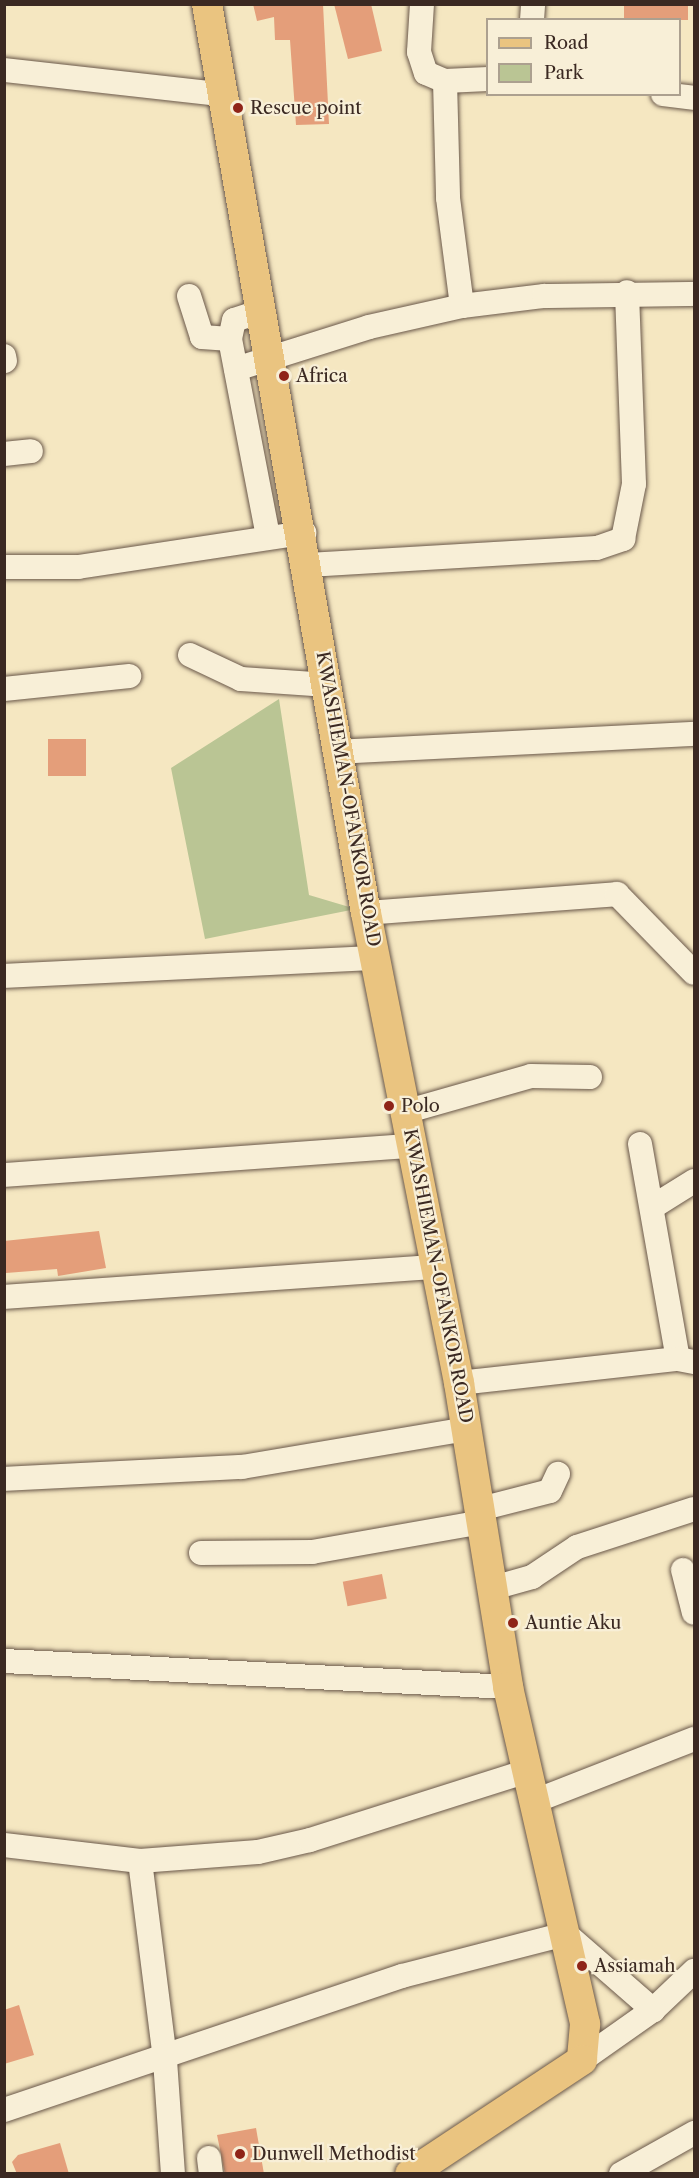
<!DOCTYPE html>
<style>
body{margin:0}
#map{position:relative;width:699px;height:2178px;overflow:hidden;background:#f5e7c1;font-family:"Libre Caslon Text",serif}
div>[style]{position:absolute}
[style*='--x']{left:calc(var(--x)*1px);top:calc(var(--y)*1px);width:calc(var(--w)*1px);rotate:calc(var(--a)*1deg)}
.green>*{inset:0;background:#bac594}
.building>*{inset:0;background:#e49e7a;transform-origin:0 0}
.roads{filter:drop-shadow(0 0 2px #6a584a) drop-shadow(0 0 2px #6a584a)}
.minor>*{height:24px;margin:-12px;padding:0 12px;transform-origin:12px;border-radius:12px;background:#f8efd7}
.major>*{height:30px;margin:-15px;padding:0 15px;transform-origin:15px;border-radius:15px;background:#eac480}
.dots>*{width:16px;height:16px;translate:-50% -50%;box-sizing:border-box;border:3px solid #f8efd7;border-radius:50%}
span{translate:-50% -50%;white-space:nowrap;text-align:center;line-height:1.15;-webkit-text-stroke:4.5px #f8efd7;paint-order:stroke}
.poi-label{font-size:18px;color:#3b2922}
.left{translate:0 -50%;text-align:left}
.street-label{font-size:18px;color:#3b2922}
.frame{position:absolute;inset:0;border:6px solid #3b2922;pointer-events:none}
.legend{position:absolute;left:486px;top:18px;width:195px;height:78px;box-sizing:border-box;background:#f8efd7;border:2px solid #aca08f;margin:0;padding:8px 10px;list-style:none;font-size:18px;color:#3b2922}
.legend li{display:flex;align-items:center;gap:12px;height:30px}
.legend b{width:30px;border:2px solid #aca08f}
</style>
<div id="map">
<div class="green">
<div style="clip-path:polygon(279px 699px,309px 895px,356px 909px,205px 939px,171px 768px)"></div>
</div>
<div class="building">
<div style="clip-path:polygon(253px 4px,323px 4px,329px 124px,296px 125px,290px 40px,275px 40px,274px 17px,257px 21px)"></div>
<div style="clip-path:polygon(334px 4px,371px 4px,382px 51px,348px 59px)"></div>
<div style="left:624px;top:4px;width:64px;height:16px"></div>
<div style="left:86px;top:739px;width:37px;height:38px;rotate:90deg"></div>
<div style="clip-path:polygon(99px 1231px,106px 1268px,58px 1276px,57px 1269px,6px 1273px,4px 1241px)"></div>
<div style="left:382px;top:1574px;width:25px;height:40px;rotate:79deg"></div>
<div style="clip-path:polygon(19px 2005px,34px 2055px,4px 2064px,4px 2010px)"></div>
<div style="clip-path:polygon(256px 2128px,264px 2174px,225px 2174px,217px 2135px)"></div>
<div style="clip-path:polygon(60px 2143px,69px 2174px,17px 2174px,12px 2162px,18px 2155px)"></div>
</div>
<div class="roads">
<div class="minor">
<div style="--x:422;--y:4;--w:48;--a:93.6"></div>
<div style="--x:419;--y:52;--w:22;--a:72"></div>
<div style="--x:426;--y:73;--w:21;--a:23"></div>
<div style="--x:445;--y:81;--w:43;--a:-2.7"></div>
<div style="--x:532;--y:20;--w:16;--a:-86"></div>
<div style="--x:4;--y:70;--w:223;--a:6.4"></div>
<div style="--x:445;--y:81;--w:117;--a:88.5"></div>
<div style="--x:448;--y:198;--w:109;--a:82.6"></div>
<div style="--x:663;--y:94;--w:31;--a:7"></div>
<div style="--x:189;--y:296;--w:43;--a:72.4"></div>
<div style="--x:202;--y:337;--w:28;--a:4"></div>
<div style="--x:262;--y:311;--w:29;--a:162"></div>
<div style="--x:234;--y:320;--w:19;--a:102"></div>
<div style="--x:230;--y:339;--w:201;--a:79.1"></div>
<div style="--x:4;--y:356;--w:5;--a:79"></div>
<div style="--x:236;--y:369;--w:139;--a:-17.5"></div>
<div style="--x:369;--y:327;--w:95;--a:-12.7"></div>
<div style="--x:462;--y:306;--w:83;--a:-7"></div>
<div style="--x:544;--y:296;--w:150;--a:-0.8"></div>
<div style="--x:4;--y:454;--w:27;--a:-6"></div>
<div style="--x:308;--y:565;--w:289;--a:-3.4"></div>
<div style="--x:597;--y:548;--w:28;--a:-19"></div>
<div style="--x:623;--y:539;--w:56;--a:-78.7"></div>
<div style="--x:634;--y:484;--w:192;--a:-92.1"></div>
<div style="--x:4;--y:567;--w:74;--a:0"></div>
<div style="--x:78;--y:567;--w:229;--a:-8.6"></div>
<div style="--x:190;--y:655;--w:56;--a:25.2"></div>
<div style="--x:241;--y:679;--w:87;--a:3.9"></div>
<div style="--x:4;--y:689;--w:126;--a:-5.9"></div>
<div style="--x:337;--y:752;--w:357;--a:-2.9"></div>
<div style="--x:366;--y:913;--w:252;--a:-4.3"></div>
<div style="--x:617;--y:894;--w:110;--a:45.7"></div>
<div style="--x:4;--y:976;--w:372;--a:-2.8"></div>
<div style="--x:408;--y:1111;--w:128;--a:-15.9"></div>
<div style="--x:531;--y:1076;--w:59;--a:1"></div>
<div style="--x:640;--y:1144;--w:218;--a:80"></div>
<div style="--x:4;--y:1175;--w:410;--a:-4.1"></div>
<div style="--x:654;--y:1206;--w:47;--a:-32"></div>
<div style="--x:4;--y:1297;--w:432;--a:-4"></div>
<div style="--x:459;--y:1383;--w:220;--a:-6.3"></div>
<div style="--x:678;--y:1359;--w:16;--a:11"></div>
<div style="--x:4;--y:1479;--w:238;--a:-2.9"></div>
<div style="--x:242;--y:1467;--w:228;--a:-9.6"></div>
<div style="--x:480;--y:1509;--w:72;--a:-14.4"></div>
<div style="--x:550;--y:1491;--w:19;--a:-65"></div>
<div style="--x:201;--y:1553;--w:111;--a:-0.5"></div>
<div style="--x:312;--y:1552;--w:173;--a:-10"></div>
<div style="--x:683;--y:1570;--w:44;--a:75.7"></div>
<div style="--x:493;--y:1588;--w:41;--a:-15.8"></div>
<div style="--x:532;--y:1577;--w:54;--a:-33.7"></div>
<div style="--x:577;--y:1547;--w:123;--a:-18"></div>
<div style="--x:4;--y:1661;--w:505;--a:2.95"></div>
<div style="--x:535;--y:1801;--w:171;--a:-21.3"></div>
<div style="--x:4;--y:1845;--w:137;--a:6.7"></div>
<div style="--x:140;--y:1861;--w:118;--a:-4.4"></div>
<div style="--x:258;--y:1852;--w:53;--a:-13"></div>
<div style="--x:310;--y:1840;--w:229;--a:-17.6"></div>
<div style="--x:140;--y:1861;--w:201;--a:82.8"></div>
<div style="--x:165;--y:2060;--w:114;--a:86"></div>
<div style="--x:582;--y:2060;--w:87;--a:-35.2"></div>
<div style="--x:653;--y:2010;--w:57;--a:-43.6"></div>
<div style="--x:4;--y:2110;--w:420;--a:-18.6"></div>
<div style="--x:402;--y:1976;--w:169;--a:-14.4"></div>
<div style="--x:566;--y:1934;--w:116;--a:41.1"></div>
<div style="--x:209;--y:2158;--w:16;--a:83"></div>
<div style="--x:621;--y:2174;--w:84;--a:-29.3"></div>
</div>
<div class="major">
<div style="--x:207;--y:4;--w:923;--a:80.08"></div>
<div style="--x:366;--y:913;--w:479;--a:78.8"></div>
<div style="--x:459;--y:1383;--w:308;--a:80.8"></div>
<div style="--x:508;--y:1687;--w:346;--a:77.1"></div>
<div style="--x:585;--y:2024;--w:36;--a:95"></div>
<div style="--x:582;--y:2060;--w:206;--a:146.5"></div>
</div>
</div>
<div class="dots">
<div style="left:238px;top:108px;background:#8f2418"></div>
<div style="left:284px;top:376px;background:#8f2418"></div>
<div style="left:389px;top:1106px;background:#8f2418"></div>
<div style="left:513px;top:1623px;background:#8f2418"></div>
<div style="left:582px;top:1966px;background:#8f2418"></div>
<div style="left:240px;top:2154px;background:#8f2418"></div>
</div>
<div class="poi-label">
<span class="left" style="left:250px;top:108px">Rescue point</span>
<span class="left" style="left:296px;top:376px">Africa</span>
<span class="left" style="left:401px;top:1106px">Polo</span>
<span class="left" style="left:525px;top:1623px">Auntie Aku</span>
<span class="left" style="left:594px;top:1966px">Assiamah</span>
<span class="left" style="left:252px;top:2154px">Dunwell Methodist</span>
</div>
<div class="street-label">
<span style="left:348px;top:799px;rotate:80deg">KWASHIEMAN-OFANKOR ROAD</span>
<span style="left:438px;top:1276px;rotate:79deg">KWASHIEMAN-OFANKOR ROAD</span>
</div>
<div class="frame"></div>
<ul class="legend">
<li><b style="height:8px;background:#eac480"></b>Road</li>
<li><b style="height:16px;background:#bac594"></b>Park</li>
</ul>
</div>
